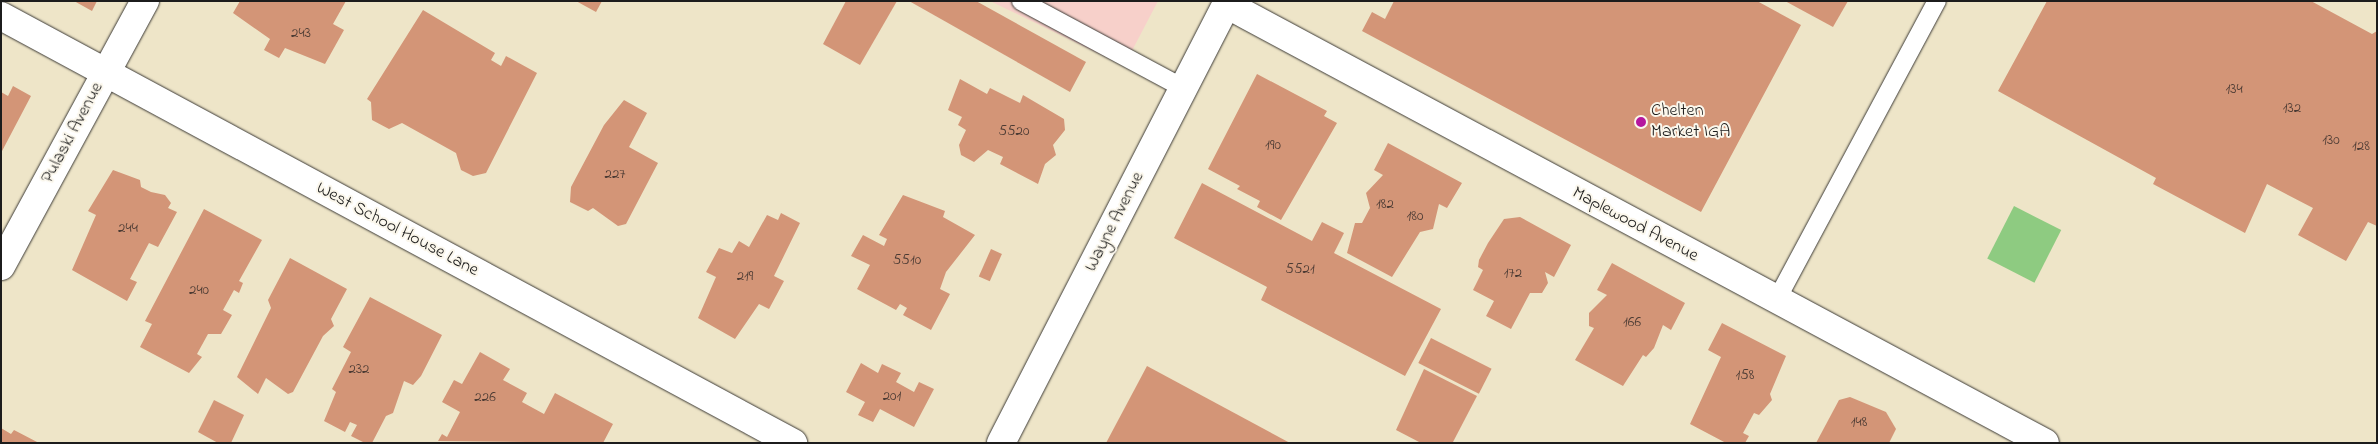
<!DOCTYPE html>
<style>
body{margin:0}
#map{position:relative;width:2378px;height:444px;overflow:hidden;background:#eee5c8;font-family:"Indie Flower",sans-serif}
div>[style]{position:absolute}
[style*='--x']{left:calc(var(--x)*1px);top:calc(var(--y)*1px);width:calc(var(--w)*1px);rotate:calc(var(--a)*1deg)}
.built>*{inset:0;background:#f7d0ca}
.green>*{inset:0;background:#8ecb81;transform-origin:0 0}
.building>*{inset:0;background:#d39577;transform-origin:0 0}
.roads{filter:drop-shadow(0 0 1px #3c3a36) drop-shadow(0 0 1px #3c3a36)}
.lane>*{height:18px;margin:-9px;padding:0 9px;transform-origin:9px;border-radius:9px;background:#fff}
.street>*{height:28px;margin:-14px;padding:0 14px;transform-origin:14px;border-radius:14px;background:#fff}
.secondary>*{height:28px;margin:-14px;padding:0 14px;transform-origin:14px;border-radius:14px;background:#fff}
.dots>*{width:14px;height:14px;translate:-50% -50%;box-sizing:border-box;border:2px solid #fbf7ec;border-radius:50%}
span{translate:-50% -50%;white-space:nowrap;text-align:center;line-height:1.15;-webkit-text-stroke:4px #fbf7ec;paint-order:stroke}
.number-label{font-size:15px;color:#4a3a33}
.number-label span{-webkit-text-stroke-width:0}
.poi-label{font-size:18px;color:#1c1c1c}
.left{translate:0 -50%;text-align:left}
.street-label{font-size:18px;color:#1c1c1c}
.frame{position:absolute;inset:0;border:2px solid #1c1c1c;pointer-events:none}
</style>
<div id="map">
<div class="built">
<div style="clip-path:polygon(990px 1px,1158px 1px,1124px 66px)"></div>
</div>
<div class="green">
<div style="left:2014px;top:206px;width:53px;height:59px;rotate:27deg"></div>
</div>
<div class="building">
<div style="clip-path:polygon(74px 1px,97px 1px,92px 11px)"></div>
<div style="clip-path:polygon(240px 1px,346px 1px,333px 24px,344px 30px,325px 64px,285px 48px,279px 58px,264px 50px,270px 39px,233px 13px)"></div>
<div style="clip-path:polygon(576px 1px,602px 1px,596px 12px)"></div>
<div style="clip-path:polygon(846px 1px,897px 1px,860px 65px,823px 44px)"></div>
<div style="clip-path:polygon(909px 1px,976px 1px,1086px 62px,1070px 92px)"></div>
<div style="clip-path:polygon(1394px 1px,1757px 1px,1801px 25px,1701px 212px,1362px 31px,1372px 12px,1385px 19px)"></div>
<div style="clip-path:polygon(1785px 1px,1848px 1px,1833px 27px)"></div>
<div style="clip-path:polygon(2047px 1px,2311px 1px,2372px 34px,2377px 31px,2377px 226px,2368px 222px,2346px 261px,2298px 235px,2313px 208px,2267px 184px,2245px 233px,2153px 184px,2156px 178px,1998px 91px)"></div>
<div style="clip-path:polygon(423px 10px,495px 53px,491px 60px,501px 66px,506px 56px,537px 73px,486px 173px,473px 176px,461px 170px,456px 153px,402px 123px,389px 129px,372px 120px,371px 102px,367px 99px)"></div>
<div style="clip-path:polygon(1257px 74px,1327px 111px,1324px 116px,1337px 123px,1281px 220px,1257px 207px,1260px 201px,1237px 189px,1240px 186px,1208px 169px)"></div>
<div style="clip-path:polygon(960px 79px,987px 94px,990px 88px,1020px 103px,1023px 95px,1064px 119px,1065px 130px,1053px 145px,1056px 155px,1045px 164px,1038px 184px,1000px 164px,1003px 157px,988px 150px,974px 162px,961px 155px,959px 145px,966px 130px,958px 125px,962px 117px,948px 110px)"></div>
<div style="clip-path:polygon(13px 86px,31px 96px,1px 153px,1px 92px,8px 96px)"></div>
<div style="clip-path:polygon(624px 100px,647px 113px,629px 147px,658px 163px,626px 224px,618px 226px,593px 208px,588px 211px,570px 202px,571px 187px,604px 125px)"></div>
<div style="clip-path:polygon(1388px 143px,1462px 183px,1447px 208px,1439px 204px,1433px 229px,1420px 232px,1392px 277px,1347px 253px,1355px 223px,1362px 223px,1370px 208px,1366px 193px,1383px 175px,1374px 170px)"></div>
<div style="clip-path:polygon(113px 170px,140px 180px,141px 187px,151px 192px,165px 195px,171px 203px,168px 208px,177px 212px,158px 247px,149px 243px,130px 279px,137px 282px,127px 301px,72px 270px,96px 215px,88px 211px)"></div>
<div style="clip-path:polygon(1202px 183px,1312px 241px,1322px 222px,1344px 233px,1334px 253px,1441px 309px,1405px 376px,1261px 300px,1267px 287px,1174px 238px)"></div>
<div style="clip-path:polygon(903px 195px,945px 211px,943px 217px,975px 235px,946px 272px,940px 289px,950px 294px,931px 330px,903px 315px,907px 308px,900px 304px,896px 310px,857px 289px,870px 265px,851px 256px,863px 235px,884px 246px,887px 239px,879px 235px)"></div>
<div style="clip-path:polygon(204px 209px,262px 240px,239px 281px,243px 283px,239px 293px,234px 290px,223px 310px,232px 315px,221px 334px,208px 334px,197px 354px,202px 357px,189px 373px,140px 347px,152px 324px,145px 321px)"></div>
<div style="clip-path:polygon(781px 213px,800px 223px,774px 276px,784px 281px,769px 309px,759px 304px,735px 339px,698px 318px,716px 277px,706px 272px,719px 248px,732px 253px,739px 241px,749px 247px,767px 215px,778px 220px)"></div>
<div style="clip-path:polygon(1520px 217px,1571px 245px,1554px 277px,1545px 272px,1548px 283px,1542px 293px,1530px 293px,1511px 329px,1486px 316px,1494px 301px,1473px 290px,1483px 270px,1478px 267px,1479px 260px,1488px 243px,1504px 219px)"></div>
<div style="left:991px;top:249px;width:12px;height:30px;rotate:24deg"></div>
<div style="clip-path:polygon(290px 258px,347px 289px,331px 319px,334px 326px,323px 336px,293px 392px,288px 394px,266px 378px,258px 394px,237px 377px,271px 308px,268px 300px)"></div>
<div style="clip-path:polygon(1612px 263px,1685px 303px,1671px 330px,1663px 325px,1654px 348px,1646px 357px,1643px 355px,1623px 386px,1575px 360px,1594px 328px,1589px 326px,1589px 313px,1607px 295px,1597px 290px)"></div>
<div style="clip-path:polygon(370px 297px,442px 335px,421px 376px,413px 385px,404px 381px,393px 413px,386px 416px,372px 443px,365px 443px,351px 436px,357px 425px,350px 422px,345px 432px,324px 421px,336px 392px,332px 389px,351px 352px,343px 347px)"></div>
<div style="clip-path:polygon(1722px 323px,1786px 356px,1770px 394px,1772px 400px,1759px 415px,1754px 413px,1743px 433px,1749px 436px,1745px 443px,1726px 443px,1690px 424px,1721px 357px,1708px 350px)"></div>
<div style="left:1431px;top:338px;width:68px;height:28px;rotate:27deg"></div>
<div style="clip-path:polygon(480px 352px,510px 369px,503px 380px,527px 393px,522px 402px,544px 414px,555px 393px,613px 424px,603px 443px,438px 441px,442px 434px,447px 437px,460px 412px,442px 402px,454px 380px,462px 384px)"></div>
<div style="clip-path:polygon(861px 363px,878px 373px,882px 364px,901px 373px,896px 382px,914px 392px,919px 382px,934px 389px,914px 427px,880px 409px,873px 422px,858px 415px,865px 402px,846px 392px)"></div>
<div style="clip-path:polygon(1147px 366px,1290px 443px,1106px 443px)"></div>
<div style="clip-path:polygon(1424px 369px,1477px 396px,1453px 442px,1421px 443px,1396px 430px)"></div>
<div style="clip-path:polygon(1850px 397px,1886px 412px,1896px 429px,1889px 443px,1816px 443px,1839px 400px)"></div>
<div style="clip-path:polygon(214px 400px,244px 415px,231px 443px,218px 443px,198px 432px)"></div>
<div style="clip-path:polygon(1px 428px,11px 434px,14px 430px,39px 443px,1px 443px)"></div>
</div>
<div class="roads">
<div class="lane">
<div style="--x:1021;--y:1;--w:184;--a:28.2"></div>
<div style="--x:1776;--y:301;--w:340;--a:-61.8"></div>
</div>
<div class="street">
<div style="--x:1226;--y:4;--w:929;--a:28.19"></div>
<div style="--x:1;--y:16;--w:900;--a:28.33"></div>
<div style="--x:1;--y:266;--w:302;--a:-61.5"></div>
</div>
<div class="secondary">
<div style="--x:1001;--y:443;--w:497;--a:-62.8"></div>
</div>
</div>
<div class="dots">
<div style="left:1641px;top:122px;background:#b5179e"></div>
</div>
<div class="number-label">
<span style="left:301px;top:34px">243</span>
<span style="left:2234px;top:90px">134</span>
<span style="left:2292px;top:109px">132</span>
<span style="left:1014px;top:132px">5520</span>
<span style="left:2331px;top:141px">130</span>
<span style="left:1273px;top:146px">190</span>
<span style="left:2361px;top:147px">128</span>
<span style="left:615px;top:175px">227</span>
<span style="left:1385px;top:205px">182</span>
<span style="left:1415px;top:217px">180</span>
<span style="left:128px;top:229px">244</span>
<span style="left:907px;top:261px">5510</span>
<span style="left:1300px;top:270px">5521</span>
<span style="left:1513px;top:274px">172</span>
<span style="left:745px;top:277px">219</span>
<span style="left:199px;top:291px">240</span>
<span style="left:1632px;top:323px">166</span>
<span style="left:359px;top:370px">232</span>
<span style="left:1745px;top:376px">158</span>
<span style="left:892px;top:397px">201</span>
<span style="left:485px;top:398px">226</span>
<span style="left:1859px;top:423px">148</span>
</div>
<div class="poi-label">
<span class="left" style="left:1651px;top:122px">Chelten<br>Market IGA</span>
</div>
<div class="street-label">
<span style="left:73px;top:133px;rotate:-62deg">Pulaski Avenue</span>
<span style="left:1115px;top:222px;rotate:-63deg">Wayne Avenue</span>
<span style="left:1635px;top:225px;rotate:28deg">Maplewood Avenue</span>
<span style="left:397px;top:230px;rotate:28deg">West School House Lane</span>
</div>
<div class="frame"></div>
</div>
